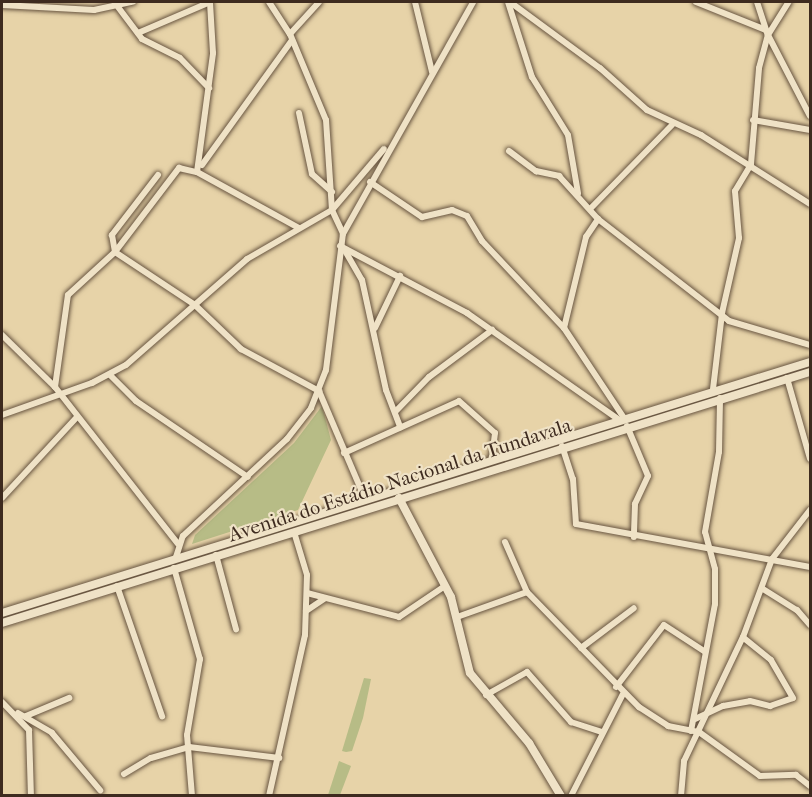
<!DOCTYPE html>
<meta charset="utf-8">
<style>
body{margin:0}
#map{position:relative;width:812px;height:797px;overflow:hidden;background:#e7d3a8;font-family:"IM FELL French Canon",serif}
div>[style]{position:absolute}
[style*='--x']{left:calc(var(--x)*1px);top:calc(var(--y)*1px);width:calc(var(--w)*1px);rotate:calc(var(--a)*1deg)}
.green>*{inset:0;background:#b7bc86}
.roads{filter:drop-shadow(0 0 2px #685541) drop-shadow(0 0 2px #685541)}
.street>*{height:6px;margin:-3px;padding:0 3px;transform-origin:3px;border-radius:3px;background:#efe2c6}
.secondary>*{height:8px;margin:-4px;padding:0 4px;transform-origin:4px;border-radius:4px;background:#efe2c6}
span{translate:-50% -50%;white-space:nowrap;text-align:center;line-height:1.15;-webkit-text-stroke:4.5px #efe2c6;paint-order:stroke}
.street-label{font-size:20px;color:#3e2b1f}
.frame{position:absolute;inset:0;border:3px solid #3e2b1f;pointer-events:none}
</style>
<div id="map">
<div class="green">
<div style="clip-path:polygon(322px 406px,331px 440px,298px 510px,192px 544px,195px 535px,294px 443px)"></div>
<div style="clip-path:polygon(364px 678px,371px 679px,363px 718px,352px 751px,346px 752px,342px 751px)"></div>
<div style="clip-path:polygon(339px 761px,351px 766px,340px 795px,328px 795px)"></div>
</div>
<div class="roads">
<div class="street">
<div style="--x:269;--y:2;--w:38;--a:57"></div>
<div style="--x:290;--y:34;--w:93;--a:67.3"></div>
<div style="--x:326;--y:120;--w:90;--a:86.2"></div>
<div style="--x:332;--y:210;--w:26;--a:65"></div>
<div style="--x:415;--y:2;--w:72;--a:76.3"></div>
<div style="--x:508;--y:2;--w:79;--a:72.3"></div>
<div style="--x:532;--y:77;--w:68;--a:58.2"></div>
<div style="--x:568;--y:135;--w:59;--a:80.2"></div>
<div style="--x:510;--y:2;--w:112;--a:36.3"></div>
<div style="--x:600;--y:68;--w:63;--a:41.8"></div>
<div style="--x:647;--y:110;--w:60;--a:24.8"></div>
<div style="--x:701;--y:135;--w:129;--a:32.3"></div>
<div style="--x:696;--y:2;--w:75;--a:21.8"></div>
<div style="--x:757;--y:2;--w:35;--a:72"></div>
<div style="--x:768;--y:35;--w:91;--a:62.6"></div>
<div style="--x:2;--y:5;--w:92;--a:3.1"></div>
<div style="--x:94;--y:10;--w:40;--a:-12"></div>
<div style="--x:118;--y:7;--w:40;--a:53"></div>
<div style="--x:142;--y:39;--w:42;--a:26.6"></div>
<div style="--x:180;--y:58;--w:42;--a:46"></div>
<div style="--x:138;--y:33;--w:78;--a:-23.3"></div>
<div style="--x:290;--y:34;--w:43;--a:-47.8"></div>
<div style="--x:299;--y:113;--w:62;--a:78"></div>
<div style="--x:312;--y:174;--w:27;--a:42"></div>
<div style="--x:753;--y:120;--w:58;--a:10"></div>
<div style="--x:509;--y:151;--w:34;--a:37"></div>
<div style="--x:536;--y:171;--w:24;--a:12"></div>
<div style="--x:559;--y:176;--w:58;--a:47.8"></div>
<div style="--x:598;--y:219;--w:166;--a:37.9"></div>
<div style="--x:729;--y:321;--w:84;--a:16.5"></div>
<div style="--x:202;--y:165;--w:154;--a:-54.2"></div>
<div style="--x:197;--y:172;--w:120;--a:-82.3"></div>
<div style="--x:213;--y:53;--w:51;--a:-93.4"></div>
<div style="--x:158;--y:175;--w:76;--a:127.5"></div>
<div style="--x:112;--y:235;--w:17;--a:80"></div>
<div style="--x:115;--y:252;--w:96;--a:33.5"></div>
<div style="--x:195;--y:305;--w:64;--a:43.7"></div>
<div style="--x:241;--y:349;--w:89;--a:28.3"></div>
<div style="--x:319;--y:391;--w:117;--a:66.9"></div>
<div style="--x:370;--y:182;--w:63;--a:33.9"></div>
<div style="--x:422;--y:217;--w:31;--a:-13"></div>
<div style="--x:452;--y:210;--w:16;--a:22"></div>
<div style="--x:467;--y:216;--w:29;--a:59"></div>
<div style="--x:482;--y:241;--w:120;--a:46.7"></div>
<div style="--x:564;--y:328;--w:108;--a:56.3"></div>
<div style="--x:591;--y:208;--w:116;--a:-45.7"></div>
<div style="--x:340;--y:246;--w:144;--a:27.8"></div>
<div style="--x:467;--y:313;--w:184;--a:35.1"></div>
<div style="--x:344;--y:249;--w:36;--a:60"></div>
<div style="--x:362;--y:280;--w:113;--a:77.7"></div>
<div style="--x:386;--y:390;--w:40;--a:69"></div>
<div style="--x:375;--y:328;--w:58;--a:-64.3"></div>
<div style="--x:564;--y:328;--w:94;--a:-76.4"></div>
<div style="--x:586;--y:237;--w:22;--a:-56"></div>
<div style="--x:2;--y:335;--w:74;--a:44.5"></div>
<div style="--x:55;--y:387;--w:199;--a:51.9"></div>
<div style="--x:110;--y:375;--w:37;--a:45"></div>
<div style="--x:136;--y:401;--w:135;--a:34.2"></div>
<div style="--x:787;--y:378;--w:84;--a:74.1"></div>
<div style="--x:55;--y:387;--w:93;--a:-82"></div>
<div style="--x:68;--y:295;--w:64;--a:-42.5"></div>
<div style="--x:115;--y:252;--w:106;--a:-52.7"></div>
<div style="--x:179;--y:168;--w:18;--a:13"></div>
<div style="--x:197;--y:172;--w:116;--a:28.8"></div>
<div style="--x:713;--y:389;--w:77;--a:-83.2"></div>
<div style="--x:722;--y:313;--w:77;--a:-77.2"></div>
<div style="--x:739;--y:238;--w:47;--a:-94.9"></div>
<div style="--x:735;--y:191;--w:31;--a:-59"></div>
<div style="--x:751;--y:164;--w:96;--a:-85.2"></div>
<div style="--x:759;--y:68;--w:34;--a:-75"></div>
<div style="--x:768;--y:35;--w:39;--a:-58"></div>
<div style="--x:396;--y:411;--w:47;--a:-45.9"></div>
<div style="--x:429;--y:377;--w:79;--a:-36.7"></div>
<div style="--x:2;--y:415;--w:96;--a:-19.6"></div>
<div style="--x:92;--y:383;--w:38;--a:-28"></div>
<div style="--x:126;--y:365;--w:161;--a:-41.2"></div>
<div style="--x:247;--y:259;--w:98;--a:-30"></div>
<div style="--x:332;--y:210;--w:80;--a:-49.6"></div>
<div style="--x:627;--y:426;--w:54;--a:67.2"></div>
<div style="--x:648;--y:476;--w:31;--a:115"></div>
<div style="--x:635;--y:504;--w:33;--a:92"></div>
<div style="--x:562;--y:446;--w:35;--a:72"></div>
<div style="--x:573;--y:479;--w:45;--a:86.2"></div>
<div style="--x:576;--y:524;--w:238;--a:10.4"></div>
<div style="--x:344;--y:453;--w:126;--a:-24.3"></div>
<div style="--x:459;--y:401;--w:48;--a:41.6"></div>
<div style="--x:495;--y:433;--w:25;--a:97"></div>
<div style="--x:2;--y:498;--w:109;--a:-47.2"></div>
<div style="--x:505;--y:542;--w:55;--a:66.3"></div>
<div style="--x:527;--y:592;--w:161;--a:45.8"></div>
<div style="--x:639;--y:707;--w:35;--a:33"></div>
<div style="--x:668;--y:726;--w:32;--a:11"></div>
<div style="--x:699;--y:732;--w:75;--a:35.8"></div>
<div style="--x:760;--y:776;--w:36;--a:-2"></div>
<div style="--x:796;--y:775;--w:18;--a:38"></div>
<div style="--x:216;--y:555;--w:77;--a:74.9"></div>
<div style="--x:176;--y:557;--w:22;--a:-72"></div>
<div style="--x:183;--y:536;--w:142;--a:-43"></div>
<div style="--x:287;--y:439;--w:39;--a:-52"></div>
<div style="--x:311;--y:408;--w:41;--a:-68.5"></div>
<div style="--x:326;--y:370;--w:137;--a:-82.9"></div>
<div style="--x:343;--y:234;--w:266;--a:-60.7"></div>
<div style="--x:174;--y:568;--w:95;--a:74.1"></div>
<div style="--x:200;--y:659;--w:77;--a:99.7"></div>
<div style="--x:187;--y:735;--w:61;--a:85.3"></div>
<div style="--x:117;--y:586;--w:138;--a:70.9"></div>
<div style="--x:763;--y:589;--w:40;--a:32"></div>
<div style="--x:797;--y:610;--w:20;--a:49"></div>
<div style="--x:307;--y:593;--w:95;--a:14.6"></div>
<div style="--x:399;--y:617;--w:55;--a:-34"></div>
<div style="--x:306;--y:611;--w:22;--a:-34"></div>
<div style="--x:457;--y:617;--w:74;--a:-19.7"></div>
<div style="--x:581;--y:648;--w:66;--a:-37"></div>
<div style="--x:616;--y:687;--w:78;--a:-52.3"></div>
<div style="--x:664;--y:625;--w:48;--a:33"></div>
<div style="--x:486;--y:695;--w:47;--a:-29.3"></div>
<div style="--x:527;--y:672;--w:67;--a:48.7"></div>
<div style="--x:571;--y:722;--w:32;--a:18"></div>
<div style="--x:2;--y:702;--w:39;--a:46"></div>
<div style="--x:29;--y:730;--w:66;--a:88.3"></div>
<div style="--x:18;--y:713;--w:39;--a:30"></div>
<div style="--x:52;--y:733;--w:75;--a:49.9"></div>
<div style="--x:26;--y:716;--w:47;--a:-22.7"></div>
<div style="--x:695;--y:719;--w:31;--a:-25"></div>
<div style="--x:723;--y:706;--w:27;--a:-10"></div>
<div style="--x:750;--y:701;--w:21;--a:14"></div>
<div style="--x:770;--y:706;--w:24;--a:-19"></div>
<div style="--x:793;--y:698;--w:44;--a:-120.1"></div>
<div style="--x:771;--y:660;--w:36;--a:-141"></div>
<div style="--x:691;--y:731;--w:129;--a:-79.3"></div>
<div style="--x:715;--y:604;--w:35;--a:-90"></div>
<div style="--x:715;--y:569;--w:38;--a:-105"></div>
<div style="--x:705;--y:532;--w:81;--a:-80.1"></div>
<div style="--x:719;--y:452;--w:54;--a:-88.9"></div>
<div style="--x:124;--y:774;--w:31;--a:-31"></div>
<div style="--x:151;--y:758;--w:40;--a:-16"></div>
<div style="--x:189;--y:747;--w:91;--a:7"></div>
<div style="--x:269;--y:796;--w:165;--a:-77.4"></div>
<div style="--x:305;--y:635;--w:60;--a:-88.1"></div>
<div style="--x:307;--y:575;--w:45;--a:-106.8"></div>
<div style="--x:571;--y:796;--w:114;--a:-63"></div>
<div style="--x:681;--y:796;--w:35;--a:-85"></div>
<div style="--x:684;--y:761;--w:137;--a:-64.6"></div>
<div style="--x:743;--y:637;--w:83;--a:-69.6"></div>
<div style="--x:772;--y:559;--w:62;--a:-52.2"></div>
</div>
<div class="secondary">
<div style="--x:399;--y:498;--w:112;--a:62.3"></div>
<div style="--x:451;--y:597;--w:78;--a:76"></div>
<div style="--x:470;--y:673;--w:92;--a:49.9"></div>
<div style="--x:529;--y:743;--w:62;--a:58.9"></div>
<div style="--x:2;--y:613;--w:846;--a:-17.26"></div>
<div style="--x:2;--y:623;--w:846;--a:-17.26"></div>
</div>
</div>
<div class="street-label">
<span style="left:400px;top:480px;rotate:-18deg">Avenida do Estádio Nacional da Tundavala</span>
</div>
<div class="frame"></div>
</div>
